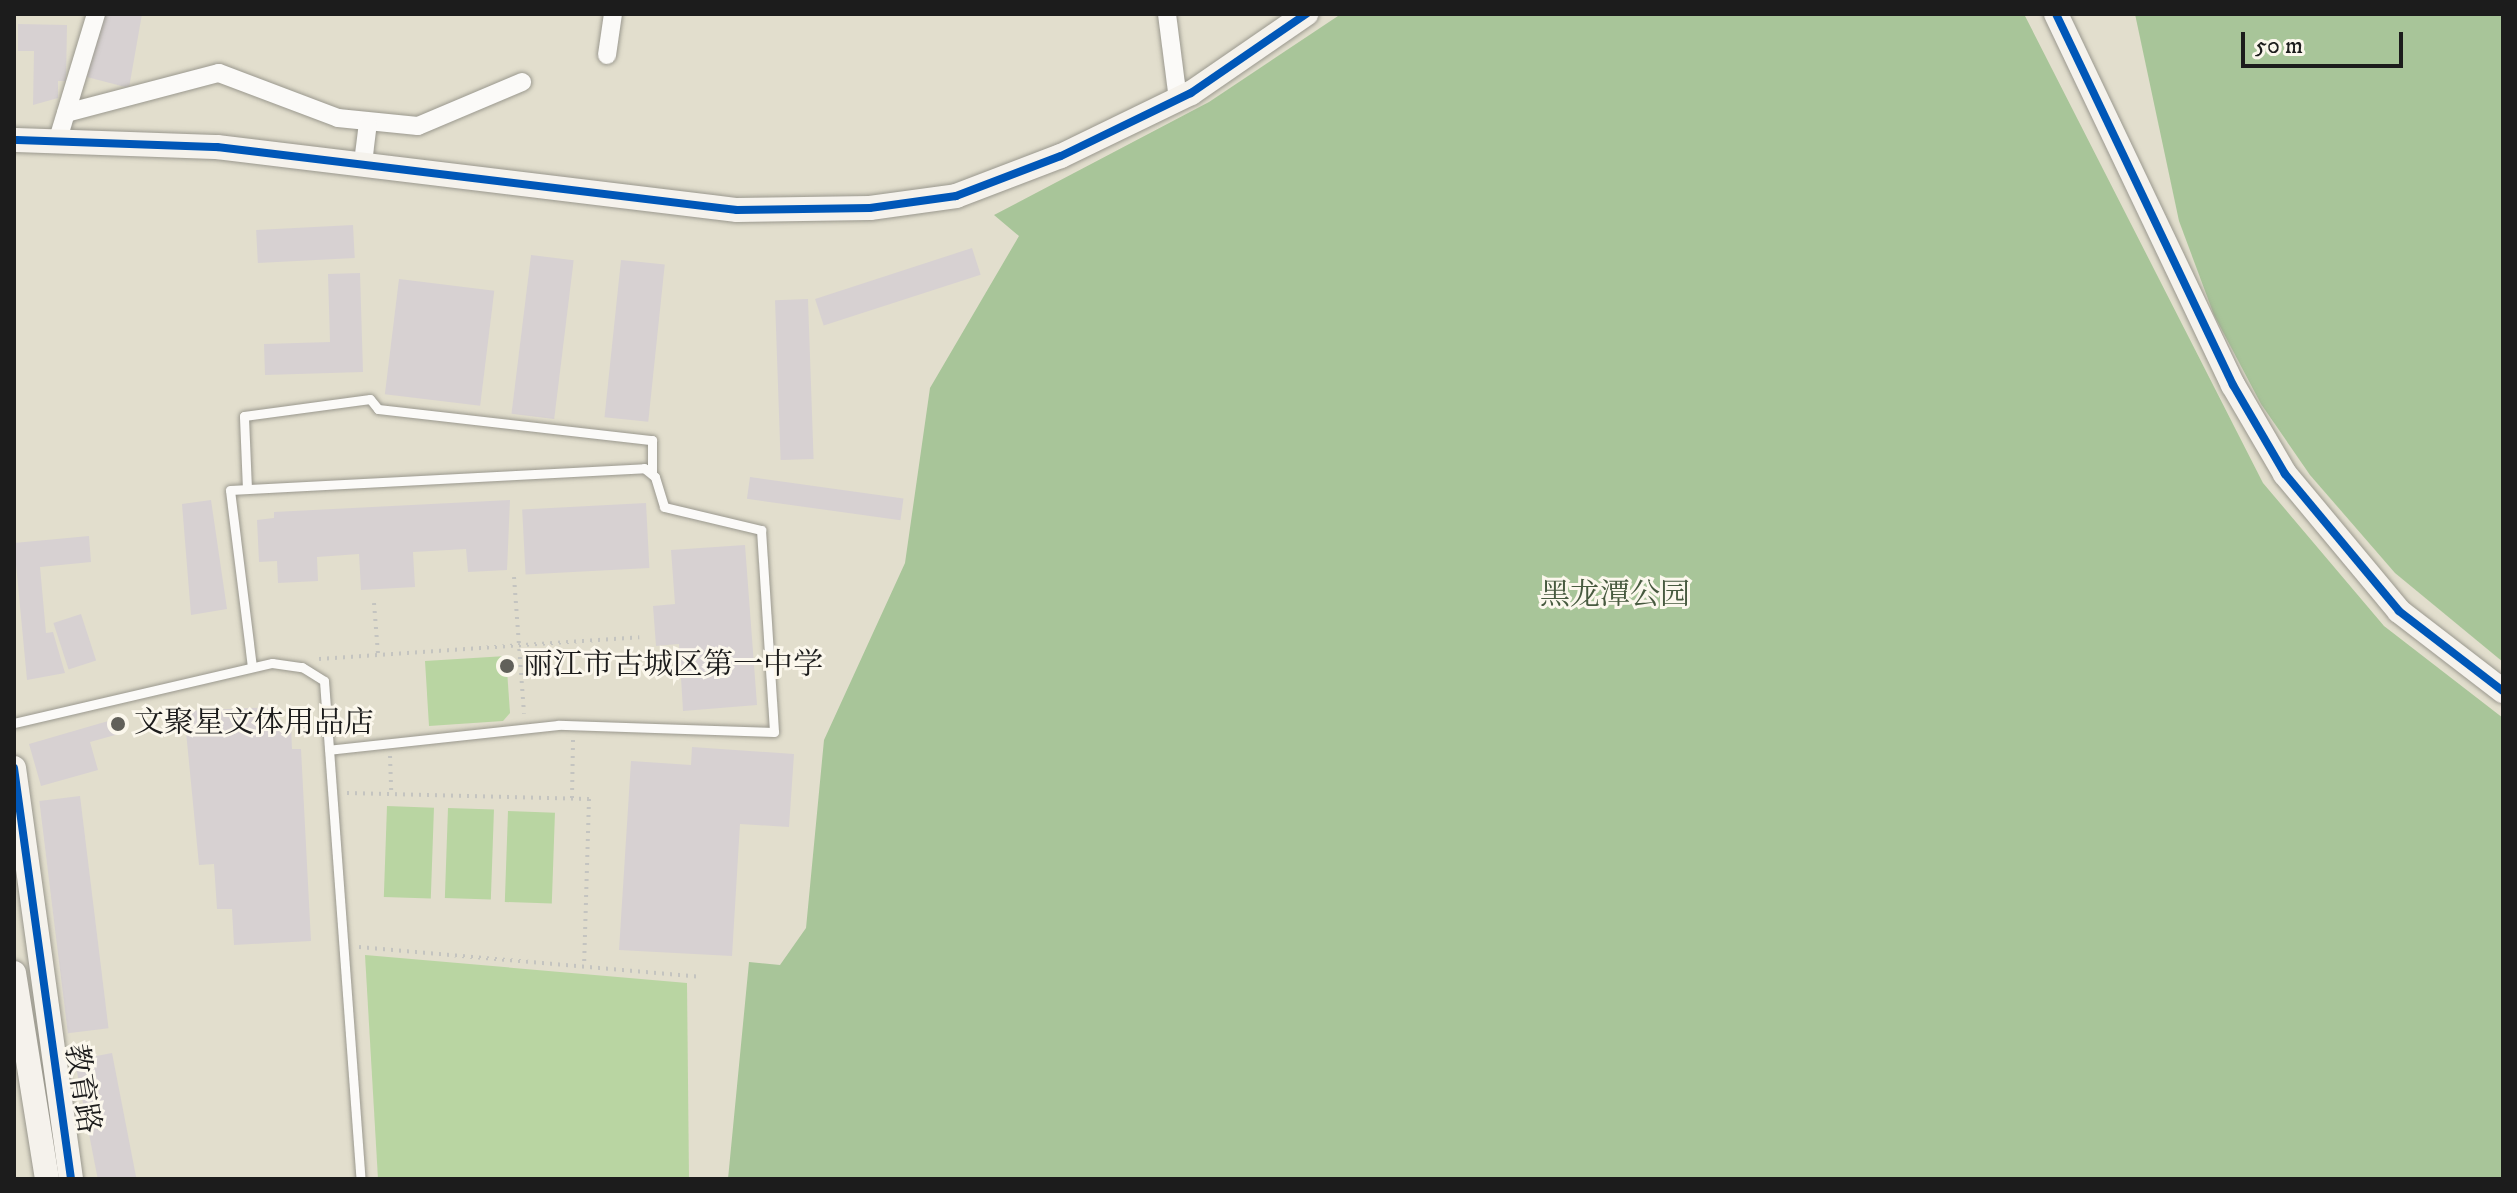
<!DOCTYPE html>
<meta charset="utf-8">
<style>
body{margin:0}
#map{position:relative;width:2517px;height:1193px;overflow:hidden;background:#e2decd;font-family:"IM FELL DW Pica","Noto Serif SC",serif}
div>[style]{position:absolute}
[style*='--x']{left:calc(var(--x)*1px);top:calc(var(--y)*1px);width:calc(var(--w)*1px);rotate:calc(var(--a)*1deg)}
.green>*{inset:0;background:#b9d5a2;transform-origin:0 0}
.forest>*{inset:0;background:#a8c599}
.building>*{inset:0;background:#d7d1d2;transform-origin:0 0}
.path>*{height:4px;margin-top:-2px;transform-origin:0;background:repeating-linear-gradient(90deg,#c4c4c0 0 2px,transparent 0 8px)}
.roads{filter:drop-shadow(0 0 2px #9a988e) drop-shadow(0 0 2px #9a988e)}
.lane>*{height:9px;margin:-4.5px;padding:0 4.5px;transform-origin:4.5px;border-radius:4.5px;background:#fbfaf8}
.street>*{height:18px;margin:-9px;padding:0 9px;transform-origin:9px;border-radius:9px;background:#fbfaf8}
.secondary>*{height:24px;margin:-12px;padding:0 12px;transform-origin:12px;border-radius:12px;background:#f5f2ec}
.cycleway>*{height:8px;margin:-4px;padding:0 4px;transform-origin:4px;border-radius:4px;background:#0057b8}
.dots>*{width:22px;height:22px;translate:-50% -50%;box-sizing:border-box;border:4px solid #fbf7ec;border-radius:50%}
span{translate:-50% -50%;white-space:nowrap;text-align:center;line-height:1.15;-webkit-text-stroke:6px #fbf7ec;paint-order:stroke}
.park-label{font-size:30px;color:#475a3f}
.poi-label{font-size:30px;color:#1c1c1c}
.left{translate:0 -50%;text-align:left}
.street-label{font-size:30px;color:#1c1c1c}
.frame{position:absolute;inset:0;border:16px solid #1c1c1c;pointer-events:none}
.scale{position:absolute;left:2241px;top:32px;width:162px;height:36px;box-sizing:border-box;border:4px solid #1c1c1c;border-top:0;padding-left:10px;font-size:24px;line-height:28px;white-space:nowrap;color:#1c1c1c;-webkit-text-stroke:6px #fbf7ec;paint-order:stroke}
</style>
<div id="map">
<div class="green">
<div style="clip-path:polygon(506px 656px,510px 713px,503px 721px,429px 726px,425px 661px)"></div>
<div style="left:387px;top:806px;width:47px;height:91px;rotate:2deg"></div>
<div style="left:448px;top:808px;width:46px;height:90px;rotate:2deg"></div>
<div style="left:508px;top:811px;width:47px;height:91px;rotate:2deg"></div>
<div style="clip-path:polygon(365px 955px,687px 983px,689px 1179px,378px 1179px)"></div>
</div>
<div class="forest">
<div style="clip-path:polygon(1341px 14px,2024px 14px,2263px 483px,2384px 626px,2503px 718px,2503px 1179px,728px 1179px,749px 962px,780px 965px,806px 928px,824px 740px,905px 563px,930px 388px,1019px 236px,994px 215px,1209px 102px)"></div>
<div style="clip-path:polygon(2135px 14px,2503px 14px,2503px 662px,2395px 573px,2310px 475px,2261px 404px,2214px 315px,2179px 221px)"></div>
</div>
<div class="building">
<div style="clip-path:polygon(104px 14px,142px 14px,129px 88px,87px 77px)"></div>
<div style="clip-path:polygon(18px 24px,67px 25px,66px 81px,58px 81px,58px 98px,33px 105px,34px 51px,18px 51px)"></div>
<div style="left:353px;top:225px;width:33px;height:97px;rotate:87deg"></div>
<div style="left:972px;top:248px;width:28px;height:165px;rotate:72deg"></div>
<div style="left:531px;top:255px;width:43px;height:160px;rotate:7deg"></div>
<div style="left:621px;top:260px;width:44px;height:158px;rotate:6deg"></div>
<div style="clip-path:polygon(360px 273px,363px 372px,265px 375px,264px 344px,330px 342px,328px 274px)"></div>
<div style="left:399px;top:279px;width:96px;height:116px;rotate:7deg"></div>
<div style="left:808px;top:299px;width:160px;height:33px;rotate:88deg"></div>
<div style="left:750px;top:477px;width:155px;height:22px;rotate:8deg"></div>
<div style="clip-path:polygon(211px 500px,227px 609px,191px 615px,182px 504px)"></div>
<div style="clip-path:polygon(510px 500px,507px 570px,468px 572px,466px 549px,413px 552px,415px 587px,361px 590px,359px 554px,317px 557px,318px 581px,278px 583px,277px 561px,259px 562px,257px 520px,274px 518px,274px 512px)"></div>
<div style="left:646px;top:503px;width:65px;height:124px;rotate:87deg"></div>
<div style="clip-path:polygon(89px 536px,91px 562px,40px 567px,46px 633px,53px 632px,65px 673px,27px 680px,14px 543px)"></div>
<div style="clip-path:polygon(745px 545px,757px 705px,683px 711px,679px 644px,656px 646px,653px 606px,675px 604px,671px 550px)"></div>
<div style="left:81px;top:614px;width:49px;height:29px;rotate:72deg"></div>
<div style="clip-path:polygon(274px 707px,275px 726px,291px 726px,292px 749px,301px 749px,311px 941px,234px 945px,232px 909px,217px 909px,214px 864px,199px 865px,184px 711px)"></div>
<div style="clip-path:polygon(122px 717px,126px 732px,90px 742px,98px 770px,41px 786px,29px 744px)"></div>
<div style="clip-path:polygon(692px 747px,794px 754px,789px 827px,740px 824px,732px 956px,619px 950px,631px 761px,691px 765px)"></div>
<div style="left:80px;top:796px;width:234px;height:41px;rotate:83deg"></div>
<div style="left:112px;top:1053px;width:128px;height:38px;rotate:79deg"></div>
</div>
<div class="path">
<div style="--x:514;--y:577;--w:137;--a:85.8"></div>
<div style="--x:374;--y:603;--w:51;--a:85.5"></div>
<div style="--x:319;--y:659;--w:321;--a:-3.9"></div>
<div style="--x:390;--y:756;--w:36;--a:88"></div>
<div style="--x:347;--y:793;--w:242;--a:1.4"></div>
<div style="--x:589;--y:799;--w:168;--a:91.7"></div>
<div style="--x:572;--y:798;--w:58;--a:-89"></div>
<div style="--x:359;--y:947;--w:342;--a:5"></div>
</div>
<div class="roads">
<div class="lane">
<div style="--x:247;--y:489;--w:73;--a:-92.4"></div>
<div style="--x:244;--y:416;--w:127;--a:-7.7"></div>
<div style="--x:370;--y:399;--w:13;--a:51"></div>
<div style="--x:378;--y:409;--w:276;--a:6.5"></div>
<div style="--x:652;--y:440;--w:32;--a:90"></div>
<div style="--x:252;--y:667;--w:178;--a:-97.1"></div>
<div style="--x:230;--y:490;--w:415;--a:-3"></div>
<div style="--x:644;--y:468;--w:14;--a:39"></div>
<div style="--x:655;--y:477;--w:31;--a:73"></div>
<div style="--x:664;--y:507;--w:100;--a:13.3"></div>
<div style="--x:761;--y:530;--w:202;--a:86.3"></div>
<div style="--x:774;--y:732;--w:216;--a:-178.1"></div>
<div style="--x:558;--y:725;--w:230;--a:173.8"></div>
<div style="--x:14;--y:723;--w:265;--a:-13.1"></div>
<div style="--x:272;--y:663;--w:30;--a:8"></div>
<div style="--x:302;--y:667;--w:26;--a:32"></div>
<div style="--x:324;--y:681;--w:499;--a:85.8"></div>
</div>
<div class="street">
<div style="--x:1167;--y:14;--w:87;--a:82.7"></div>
<div style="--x:607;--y:55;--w:41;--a:-81.7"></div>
<div style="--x:66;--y:113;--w:158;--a:-14.7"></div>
<div style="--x:219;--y:73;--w:127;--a:20.7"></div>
<div style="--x:338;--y:118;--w:80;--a:5.7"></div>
<div style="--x:418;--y:126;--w:113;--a:-22.9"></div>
<div style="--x:58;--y:139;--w:131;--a:-73.1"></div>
<div style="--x:363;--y:163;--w:39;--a:-83"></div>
</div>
<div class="secondary">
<div style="--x:2056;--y:14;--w:411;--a:64.5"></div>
<div style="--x:2233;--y:385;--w:103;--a:59.7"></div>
<div style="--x:2285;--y:474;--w:178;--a:50.2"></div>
<div style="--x:2399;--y:611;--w:131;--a:37.6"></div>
<div style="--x:14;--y:140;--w:203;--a:2"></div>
<div style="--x:217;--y:147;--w:524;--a:6.91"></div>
<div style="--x:737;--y:210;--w:133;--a:-0.9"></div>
<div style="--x:870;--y:208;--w:87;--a:-7.9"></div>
<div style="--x:956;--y:196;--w:112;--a:-20.9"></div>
<div style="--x:1061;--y:156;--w:144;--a:-25.9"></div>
<div style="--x:1191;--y:93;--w:140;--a:-34.5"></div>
<div style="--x:14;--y:768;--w:415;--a:82.1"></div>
<div style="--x:14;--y:973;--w:209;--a:80.9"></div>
</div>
</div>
<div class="cycleway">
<div style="--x:2056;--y:14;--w:411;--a:64.5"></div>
<div style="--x:2233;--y:385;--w:103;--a:59.7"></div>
<div style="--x:2285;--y:474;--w:178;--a:50.2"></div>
<div style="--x:2399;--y:611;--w:131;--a:37.6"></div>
<div style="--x:14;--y:140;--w:203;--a:2"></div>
<div style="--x:217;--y:147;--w:524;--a:6.91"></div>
<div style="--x:737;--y:210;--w:133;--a:-0.9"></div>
<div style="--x:870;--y:208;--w:87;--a:-7.9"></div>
<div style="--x:956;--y:196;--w:112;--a:-20.9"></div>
<div style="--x:1061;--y:156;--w:144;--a:-25.9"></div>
<div style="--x:1191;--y:93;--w:140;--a:-34.5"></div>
<div style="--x:14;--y:768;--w:415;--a:82.1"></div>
</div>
<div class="dots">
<div style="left:507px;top:666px;background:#61605a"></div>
<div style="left:118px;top:724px;background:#61605a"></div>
</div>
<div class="park-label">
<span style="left:1615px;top:596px">黑龙潭公园</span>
</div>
<div class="poi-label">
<span class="left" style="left:523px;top:666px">丽江市古城区第一中学</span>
<span class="left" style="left:134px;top:724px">文聚星文体用品店</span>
</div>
<div class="street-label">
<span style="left:81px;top:1089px;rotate:81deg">教育路</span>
</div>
<div class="frame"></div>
<div class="scale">50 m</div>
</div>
